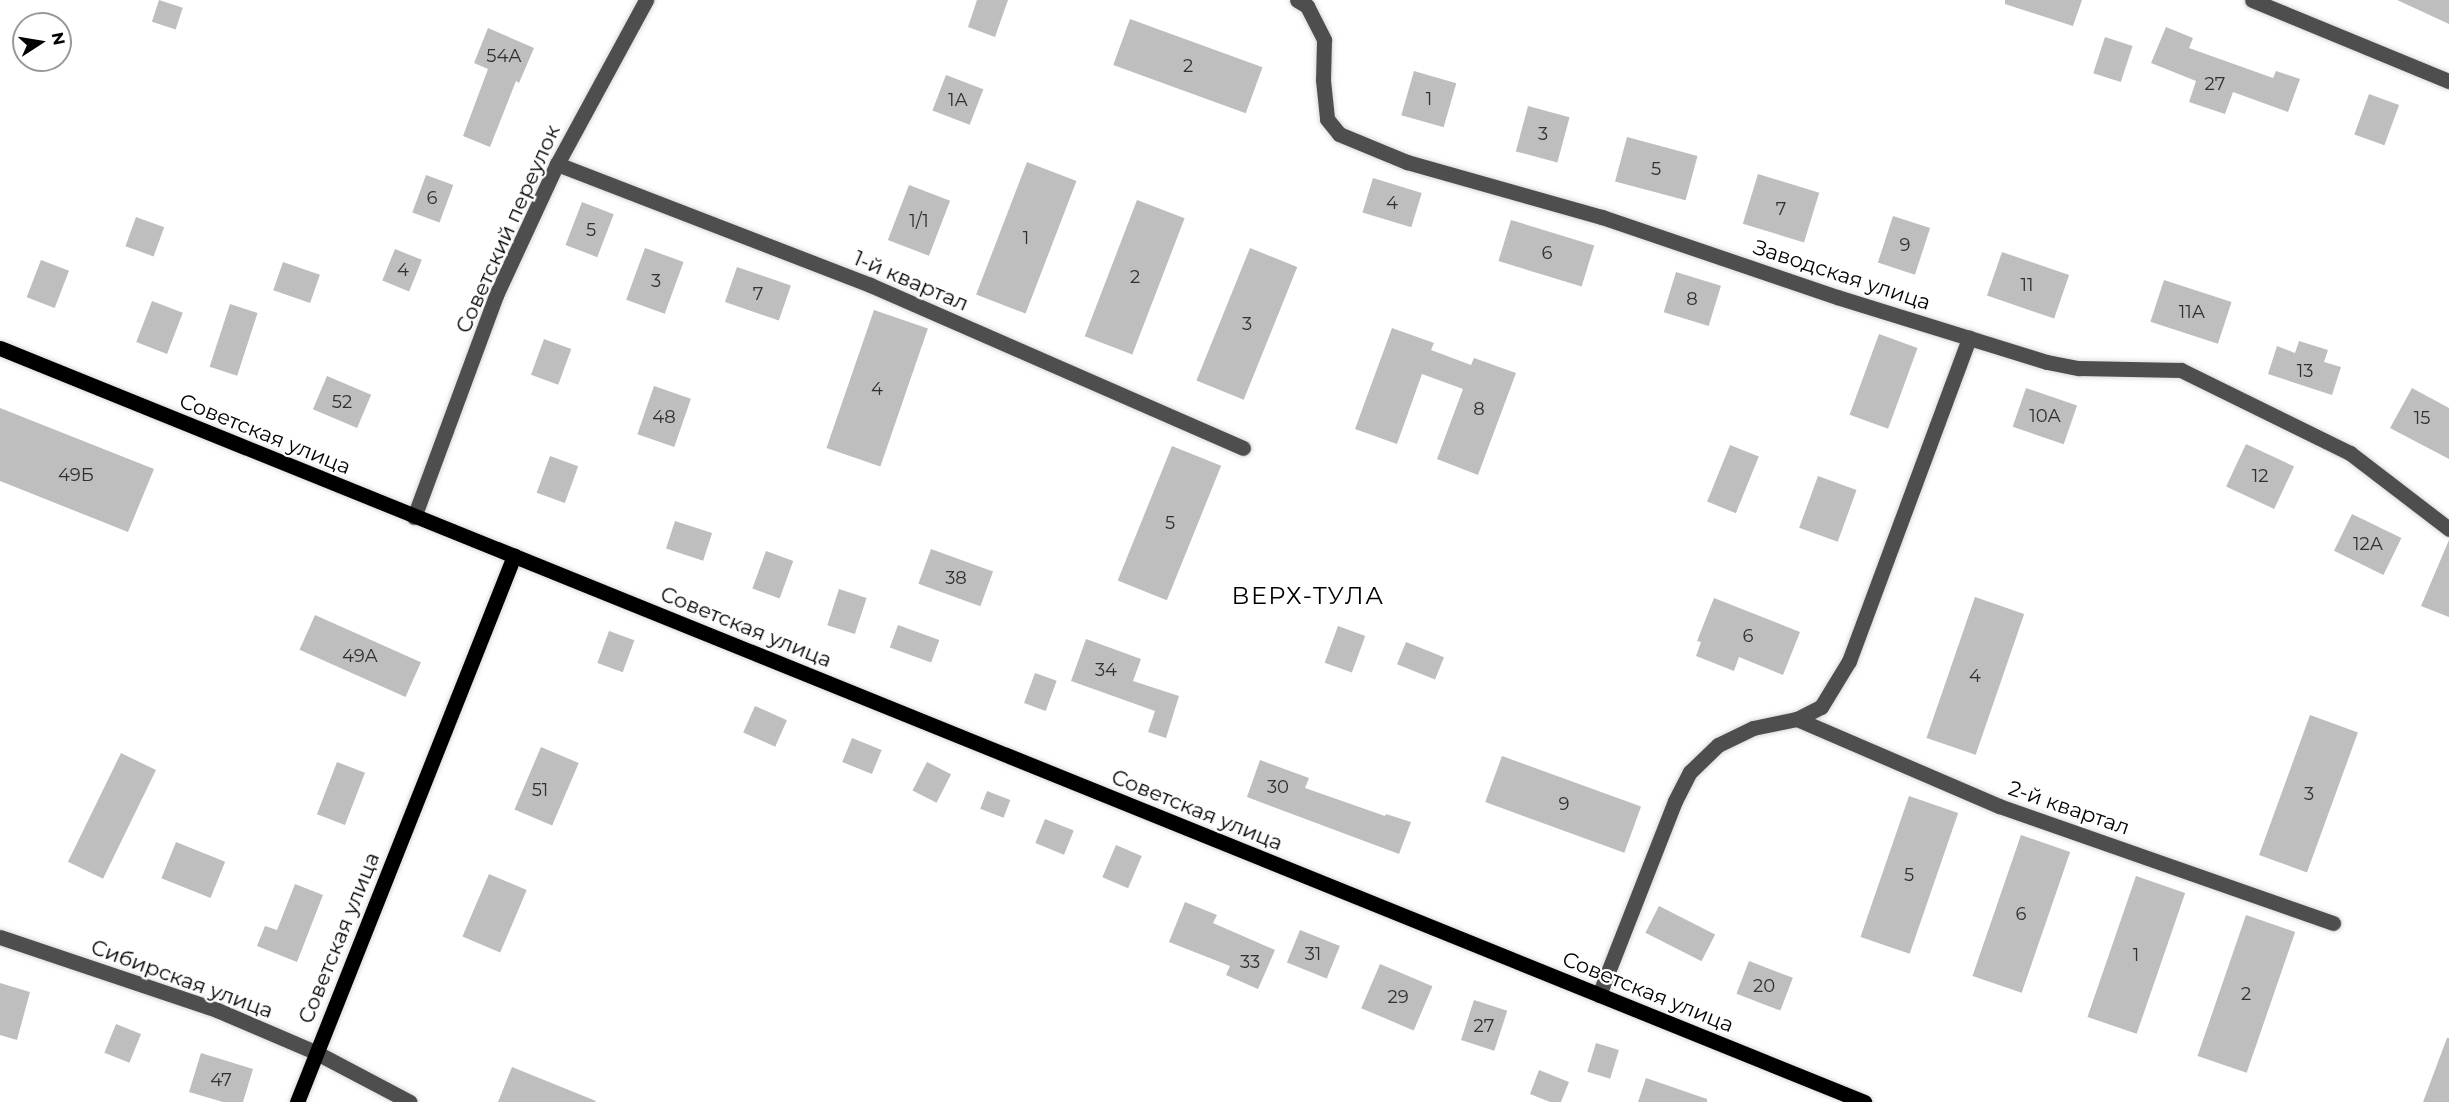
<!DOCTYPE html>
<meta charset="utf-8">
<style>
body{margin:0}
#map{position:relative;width:2449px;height:1102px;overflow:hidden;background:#fff;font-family:Montserrat,sans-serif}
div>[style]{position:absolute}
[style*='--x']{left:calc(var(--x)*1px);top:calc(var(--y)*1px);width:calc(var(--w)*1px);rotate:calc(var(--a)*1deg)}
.building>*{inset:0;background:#bebebe;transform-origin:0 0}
.roads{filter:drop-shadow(0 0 2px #dbdbdb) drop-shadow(0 0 2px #dbdbdb)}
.minor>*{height:15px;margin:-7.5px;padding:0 7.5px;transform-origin:7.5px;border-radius:7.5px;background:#4e4e4e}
.major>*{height:15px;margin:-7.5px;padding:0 7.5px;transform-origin:7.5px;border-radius:7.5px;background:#000}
span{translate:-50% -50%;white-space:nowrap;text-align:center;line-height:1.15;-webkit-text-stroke:4.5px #fff;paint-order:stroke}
.number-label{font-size:18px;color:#303030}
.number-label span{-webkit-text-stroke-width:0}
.street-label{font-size:21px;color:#000}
.quarter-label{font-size:24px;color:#000;letter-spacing:1.5px}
.north{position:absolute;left:12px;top:12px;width:60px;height:60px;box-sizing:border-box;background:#fff;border:2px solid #999;border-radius:50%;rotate:78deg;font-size:16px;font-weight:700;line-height:24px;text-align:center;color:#000}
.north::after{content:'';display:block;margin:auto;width:21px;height:27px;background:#000;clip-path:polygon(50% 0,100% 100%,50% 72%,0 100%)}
</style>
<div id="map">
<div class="building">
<div style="left:159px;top:0;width:25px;height:23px;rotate:18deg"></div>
<div style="clip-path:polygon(977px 0,1008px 0,995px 37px,968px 27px)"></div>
<div style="clip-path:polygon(2005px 0,2082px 0,2073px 26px,2005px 4px)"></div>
<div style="clip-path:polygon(2397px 0,2449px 0,2449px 24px)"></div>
<div style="left:1130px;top:19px;width:141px;height:49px;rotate:20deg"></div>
<div style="clip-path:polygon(2166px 27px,2193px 38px,2189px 48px,2273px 78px,2276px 71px,2300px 79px,2288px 112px,2233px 92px,2225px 114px,2189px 102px,2196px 81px,2151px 63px)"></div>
<div style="clip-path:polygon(488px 28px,534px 48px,519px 83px,516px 81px,490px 147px,463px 136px,488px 69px,474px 63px)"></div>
<div style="left:2105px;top:37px;width:29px;height:38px;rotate:18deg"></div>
<div style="left:1414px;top:71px;width:44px;height:46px;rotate:16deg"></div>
<div style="left:946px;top:75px;width:40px;height:38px;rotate:21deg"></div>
<div style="left:2369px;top:94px;width:32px;height:43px;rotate:20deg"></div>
<div style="left:1528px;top:106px;width:43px;height:47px;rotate:15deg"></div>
<div style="left:1627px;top:137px;width:73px;height:46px;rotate:15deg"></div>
<div style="left:1027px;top:162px;width:53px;height:142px;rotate:21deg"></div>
<div style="left:1758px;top:174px;width:64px;height:52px;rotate:17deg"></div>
<div style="left:426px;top:175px;width:29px;height:40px;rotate:20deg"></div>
<div style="left:1373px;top:178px;width:51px;height:36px;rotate:17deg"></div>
<div style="left:909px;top:185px;width:44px;height:59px;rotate:21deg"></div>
<div style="left:1137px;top:200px;width:51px;height:146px;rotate:21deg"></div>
<div style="left:582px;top:202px;width:34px;height:46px;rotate:21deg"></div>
<div style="left:1893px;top:216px;width:39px;height:49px;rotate:18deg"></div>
<div style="left:136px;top:217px;width:30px;height:31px;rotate:20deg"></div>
<div style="left:1511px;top:220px;width:87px;height:43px;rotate:17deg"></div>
<div style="left:645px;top:248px;width:41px;height:55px;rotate:20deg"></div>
<div style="left:1250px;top:248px;width:51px;height:143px;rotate:22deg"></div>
<div style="left:395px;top:249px;width:29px;height:34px;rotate:22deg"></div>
<div style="left:2002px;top:252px;width:71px;height:46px;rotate:19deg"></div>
<div style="left:41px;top:260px;width:30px;height:40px;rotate:21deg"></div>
<div style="left:283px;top:262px;width:39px;height:30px;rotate:19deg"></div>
<div style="left:737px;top:267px;width:57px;height:37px;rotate:19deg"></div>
<div style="left:1676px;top:272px;width:47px;height:42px;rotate:17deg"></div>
<div style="left:2164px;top:280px;width:71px;height:44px;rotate:18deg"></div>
<div style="left:152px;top:301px;width:33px;height:44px;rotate:21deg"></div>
<div style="left:230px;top:304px;width:29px;height:66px;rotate:18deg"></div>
<div style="left:874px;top:310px;width:57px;height:146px;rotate:19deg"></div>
<div style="clip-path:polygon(1392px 328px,1434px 343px,1431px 350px,1471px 365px,1474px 358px,1516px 373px,1478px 475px,1437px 459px,1463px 389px,1422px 374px,1397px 444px,1355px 429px)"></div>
<div style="left:1879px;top:334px;width:41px;height:86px;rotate:20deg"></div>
<div style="left:544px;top:339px;width:29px;height:38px;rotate:20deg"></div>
<div style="clip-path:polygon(2299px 341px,2328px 350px,2324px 362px,2341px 367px,2332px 395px,2268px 374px,2277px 346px,2295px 353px)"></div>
<div style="left:327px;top:376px;width:48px;height:36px;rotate:23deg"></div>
<div style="left:654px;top:386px;width:39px;height:51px;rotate:19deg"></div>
<div style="left:2026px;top:388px;width:54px;height:41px;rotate:19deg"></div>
<div style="clip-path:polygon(2412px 388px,2449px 408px,2449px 459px,2390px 428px)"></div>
<div style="clip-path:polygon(0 408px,154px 469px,128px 532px,0 481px)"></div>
<div style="left:2246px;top:444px;width:53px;height:47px;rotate:25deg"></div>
<div style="left:1730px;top:445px;width:31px;height:61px;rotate:22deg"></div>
<div style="left:1172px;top:446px;width:53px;height:145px;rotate:22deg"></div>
<div style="left:550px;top:456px;width:30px;height:39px;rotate:20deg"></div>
<div style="left:1818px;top:476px;width:41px;height:55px;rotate:20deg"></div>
<div style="left:2352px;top:514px;width:55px;height:41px;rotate:26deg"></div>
<div style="left:675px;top:521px;width:39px;height:29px;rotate:18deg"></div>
<div style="clip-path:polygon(2449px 540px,2449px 617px,2421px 606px)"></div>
<div style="left:931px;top:549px;width:66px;height:37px;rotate:20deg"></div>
<div style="left:766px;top:551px;width:29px;height:40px;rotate:20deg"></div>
<div style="left:839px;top:589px;width:29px;height:38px;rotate:18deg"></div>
<div style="left:1975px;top:597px;width:52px;height:149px;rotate:19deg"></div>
<div style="clip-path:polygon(1714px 598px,1800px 632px,1783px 675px,1739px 657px,1734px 671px,1696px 656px,1701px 642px,1697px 641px)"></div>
<div style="left:315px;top:615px;width:116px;height:38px;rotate:24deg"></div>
<div style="left:898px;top:625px;width:44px;height:24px;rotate:20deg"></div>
<div style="left:1338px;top:626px;width:29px;height:39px;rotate:20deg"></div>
<div style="left:609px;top:631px;width:27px;height:34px;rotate:20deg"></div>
<div style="clip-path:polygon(1086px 639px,1141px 659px,1133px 681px,1179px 696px,1166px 738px,1148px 732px,1155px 711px,1071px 681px)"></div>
<div style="left:1406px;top:642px;width:41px;height:24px;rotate:22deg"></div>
<div style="left:1035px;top:673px;width:23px;height:32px;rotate:20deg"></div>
<div style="left:755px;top:706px;width:35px;height:29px;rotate:24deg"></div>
<div style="left:2310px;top:715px;width:51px;height:149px;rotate:20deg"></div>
<div style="left:852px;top:738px;width:32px;height:26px;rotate:22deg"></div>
<div style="left:541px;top:747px;width:41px;height:68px;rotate:23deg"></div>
<div style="left:121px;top:753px;width:39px;height:121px;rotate:26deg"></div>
<div style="left:1502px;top:756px;width:148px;height:49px;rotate:20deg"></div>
<div style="clip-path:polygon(1260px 760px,1309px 778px,1305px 788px,1385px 816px,1386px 814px,1411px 822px,1399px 854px,1247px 797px)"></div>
<div style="left:337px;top:762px;width:30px;height:56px;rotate:21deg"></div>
<div style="left:927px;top:762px;width:27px;height:32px;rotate:27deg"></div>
<div style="left:987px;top:791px;width:25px;height:19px;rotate:21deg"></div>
<div style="left:1909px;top:796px;width:52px;height:149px;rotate:19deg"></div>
<div style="left:1045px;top:819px;width:31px;height:26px;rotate:22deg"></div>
<div style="left:2021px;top:835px;width:52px;height:149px;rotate:19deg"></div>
<div style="left:176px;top:842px;width:53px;height:39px;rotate:22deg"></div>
<div style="left:1116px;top:845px;width:28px;height:35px;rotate:23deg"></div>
<div style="left:489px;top:874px;width:41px;height:68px;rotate:23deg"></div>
<div style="left:2136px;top:876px;width:52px;height:149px;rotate:19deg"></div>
<div style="clip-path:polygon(295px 884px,323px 895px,297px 962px,257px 946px,265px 926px,277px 930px)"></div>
<div style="clip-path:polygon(1185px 902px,1217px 915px,1213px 923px,1275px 950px,1258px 989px,1226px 975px,1230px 966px,1169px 942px)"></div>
<div style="left:1659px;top:906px;width:63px;height:30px;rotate:27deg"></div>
<div style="left:2246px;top:915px;width:52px;height:149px;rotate:19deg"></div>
<div style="left:1300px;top:930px;width:43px;height:35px;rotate:22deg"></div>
<div style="left:1749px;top:961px;width:47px;height:35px;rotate:21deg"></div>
<div style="left:1380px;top:964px;width:57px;height:48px;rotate:23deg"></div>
<div style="clip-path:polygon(0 983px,30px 992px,17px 1040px,0 1035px)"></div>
<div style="left:1474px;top:1000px;width:35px;height:42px;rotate:18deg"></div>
<div style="left:116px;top:1024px;width:27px;height:31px;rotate:22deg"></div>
<div style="clip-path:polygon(2447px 1038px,2449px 1038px,2449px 1102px,2423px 1102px)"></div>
<div style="left:1596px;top:1043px;width:24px;height:30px;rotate:17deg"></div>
<div style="clip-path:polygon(201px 1053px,253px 1069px,243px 1102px,223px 1102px,189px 1092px)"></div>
<div style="clip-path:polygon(512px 1067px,596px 1101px,595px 1102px,498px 1102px)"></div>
<div style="clip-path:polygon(1539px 1070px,1569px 1082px,1561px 1102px,1550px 1102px,1530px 1094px)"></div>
<div style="clip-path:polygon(1646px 1078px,1707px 1099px,1707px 1102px,1638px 1102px)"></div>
</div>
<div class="roads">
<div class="minor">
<div style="--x:1297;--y:0;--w:12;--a:31"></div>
<div style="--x:1307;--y:6;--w:38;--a:63"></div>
<div style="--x:1324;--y:40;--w:40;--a:91.4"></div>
<div style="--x:1323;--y:80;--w:39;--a:84"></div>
<div style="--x:1327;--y:119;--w:19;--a:51"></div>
<div style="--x:1339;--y:134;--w:74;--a:22.4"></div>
<div style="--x:1407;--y:162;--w:203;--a:15.8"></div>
<div style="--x:1602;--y:217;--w:248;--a:18.8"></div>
<div style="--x:1837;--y:297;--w:220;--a:17.2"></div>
<div style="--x:2047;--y:362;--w:33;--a:11"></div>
<div style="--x:2079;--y:368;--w:102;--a:1.1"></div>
<div style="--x:2181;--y:370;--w:188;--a:26.2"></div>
<div style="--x:2350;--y:453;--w:125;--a:37.5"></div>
<div style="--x:2252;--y:0;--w:213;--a:22.4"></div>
<div style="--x:557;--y:164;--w:336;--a:21.1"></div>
<div style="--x:870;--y:285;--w:407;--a:23.6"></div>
<div style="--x:414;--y:517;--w:239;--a:-69.7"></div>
<div style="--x:497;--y:293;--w:142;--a:-65.1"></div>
<div style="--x:557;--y:164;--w:187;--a:-61.5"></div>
<div style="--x:1797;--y:719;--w:220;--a:23.3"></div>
<div style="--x:1999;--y:806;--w:354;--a:19.3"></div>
<div style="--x:0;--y:937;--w:229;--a:18.6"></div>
<div style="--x:217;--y:1010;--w:107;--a:23.2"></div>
<div style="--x:315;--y:1052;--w:107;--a:27.8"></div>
<div style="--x:1599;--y:995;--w:208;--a:-68.6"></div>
<div style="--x:1675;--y:801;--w:33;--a:-63"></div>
<div style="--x:1690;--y:772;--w:39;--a:-44"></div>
<div style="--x:1718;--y:745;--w:39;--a:-26"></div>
<div style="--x:1753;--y:728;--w:45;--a:-11.6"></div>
<div style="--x:1797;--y:719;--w:27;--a:-27"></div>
<div style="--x:1821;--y:707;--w:54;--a:-58.7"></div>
<div style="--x:1849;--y:661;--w:345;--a:-69.6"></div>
</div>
<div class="major">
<div style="--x:0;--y:348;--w:2011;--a:22.02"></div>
<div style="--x:297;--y:1102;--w:588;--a:-68.33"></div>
</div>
</div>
<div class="number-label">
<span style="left:504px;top:56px">54А</span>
<span style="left:1188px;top:66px">2</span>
<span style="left:2215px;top:84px">27</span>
<span style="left:1429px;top:99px">1</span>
<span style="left:958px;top:100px">1А</span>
<span style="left:1543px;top:134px">3</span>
<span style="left:1656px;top:169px">5</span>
<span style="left:432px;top:198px">6</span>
<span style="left:1392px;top:203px">4</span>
<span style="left:1781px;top:209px">7</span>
<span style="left:919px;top:221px">1/1</span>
<span style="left:591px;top:230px">5</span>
<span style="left:1026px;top:238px">1</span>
<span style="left:1905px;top:245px">9</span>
<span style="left:1547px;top:253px">6</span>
<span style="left:403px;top:270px">4</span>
<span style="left:1135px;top:277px">2</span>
<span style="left:656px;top:281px">3</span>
<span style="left:2027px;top:285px">11</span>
<span style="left:758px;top:294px">7</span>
<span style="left:1692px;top:299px">8</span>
<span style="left:2192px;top:312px">11А</span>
<span style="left:1247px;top:324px">3</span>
<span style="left:2305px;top:371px">13</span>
<span style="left:877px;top:389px">4</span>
<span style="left:342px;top:402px">52</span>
<span style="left:1479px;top:409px">8</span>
<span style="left:2045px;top:416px">10А</span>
<span style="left:664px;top:417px">48</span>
<span style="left:2422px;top:418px">15</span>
<span style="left:76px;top:475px">49Б</span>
<span style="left:2260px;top:476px">12</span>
<span style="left:1170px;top:523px">5</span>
<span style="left:2368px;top:544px">12А</span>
<span style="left:956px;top:578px">38</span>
<span style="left:1748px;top:636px">6</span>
<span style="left:360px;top:656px">49А</span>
<span style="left:1106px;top:670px">34</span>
<span style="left:1975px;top:676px">4</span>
<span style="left:1278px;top:787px">30</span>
<span style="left:540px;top:790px">51</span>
<span style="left:2309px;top:794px">3</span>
<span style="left:1564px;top:804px">9</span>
<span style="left:1909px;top:875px">5</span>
<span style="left:2021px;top:914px">6</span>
<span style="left:1313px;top:954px">31</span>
<span style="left:2136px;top:955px">1</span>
<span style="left:1250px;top:962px">33</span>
<span style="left:1764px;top:986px">20</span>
<span style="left:2246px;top:994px">2</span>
<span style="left:1398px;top:997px">29</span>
<span style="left:1484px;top:1026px">27</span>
<span style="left:221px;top:1080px">47</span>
</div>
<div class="street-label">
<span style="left:508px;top:229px;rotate:-66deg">Советский переулок</span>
<span style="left:1842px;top:275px;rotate:18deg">Заводская улица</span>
<span style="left:911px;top:281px;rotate:23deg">1-й квартал</span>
<span style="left:265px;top:434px;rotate:22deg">Советская улица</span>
<span style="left:746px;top:627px;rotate:22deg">Советская улица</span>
<span style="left:2069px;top:808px;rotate:19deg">2-й квартал</span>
<span style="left:1197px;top:810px;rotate:22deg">Советская улица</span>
<span style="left:339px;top:938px;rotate:-68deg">Советская улица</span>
<span style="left:182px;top:979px;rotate:20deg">Сибирская улица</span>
<span style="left:1648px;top:992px;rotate:22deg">Советская улица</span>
</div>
<div class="quarter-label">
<span style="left:1308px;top:596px">ВЕРХ-ТУЛА</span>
</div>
<div class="north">N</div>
</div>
